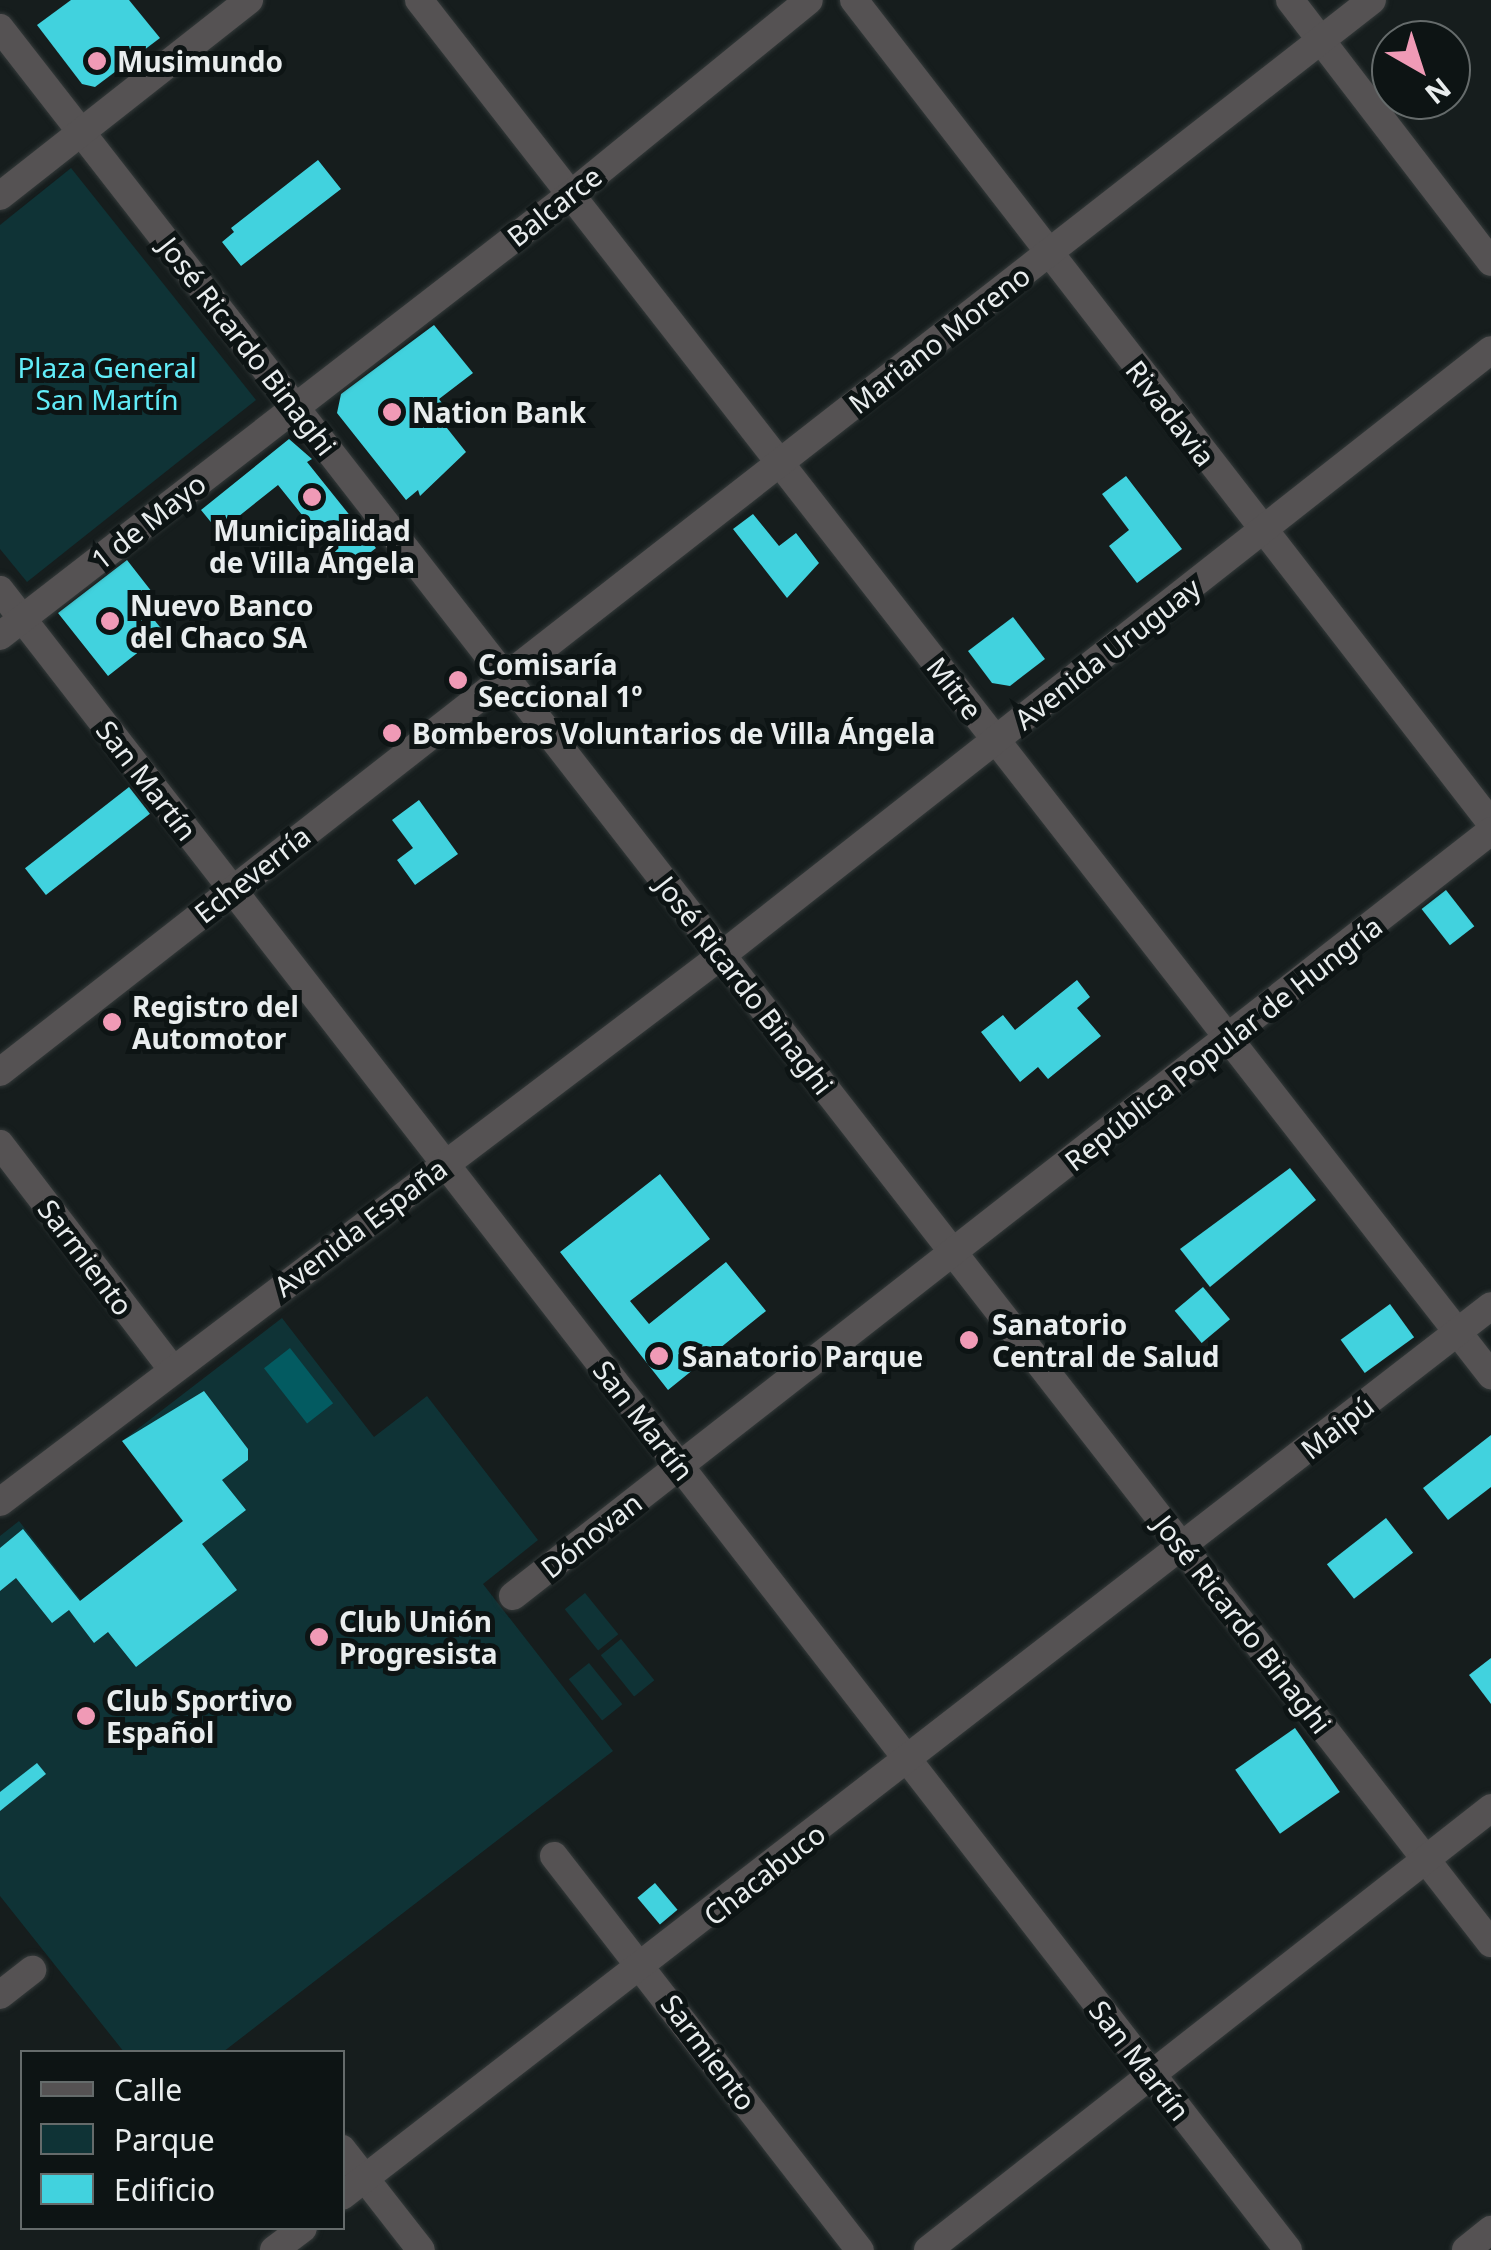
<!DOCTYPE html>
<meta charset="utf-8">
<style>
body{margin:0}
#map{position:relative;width:1491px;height:2250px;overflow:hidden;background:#161d1d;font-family:"Noto Sans",sans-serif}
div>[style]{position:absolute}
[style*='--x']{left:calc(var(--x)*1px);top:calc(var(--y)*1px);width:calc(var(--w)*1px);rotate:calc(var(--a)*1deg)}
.green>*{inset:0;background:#0f3336;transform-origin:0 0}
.water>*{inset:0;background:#035b61;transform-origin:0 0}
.building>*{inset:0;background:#41d2de;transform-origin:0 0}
.roads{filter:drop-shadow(0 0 2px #343a3a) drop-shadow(0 0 2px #343a3a)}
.minor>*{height:28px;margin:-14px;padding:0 14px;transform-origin:14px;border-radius:14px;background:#555253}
.dots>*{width:28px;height:28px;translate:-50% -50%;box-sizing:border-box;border:5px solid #0d1414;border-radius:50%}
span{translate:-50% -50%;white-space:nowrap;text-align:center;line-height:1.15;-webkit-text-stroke:10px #0d1414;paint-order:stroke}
.poi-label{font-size:28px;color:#e9edee;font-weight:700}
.left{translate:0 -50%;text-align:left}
.street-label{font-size:28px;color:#e9edee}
.park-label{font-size:28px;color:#61ecf8}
.legend{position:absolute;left:20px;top:2050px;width:325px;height:180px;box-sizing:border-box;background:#0d1414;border:2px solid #656b6b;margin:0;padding:12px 18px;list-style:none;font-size:30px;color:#e9edee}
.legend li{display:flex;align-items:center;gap:20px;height:50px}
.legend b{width:50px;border:2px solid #656b6b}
.north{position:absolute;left:1371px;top:20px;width:100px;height:100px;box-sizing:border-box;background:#0d1414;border:2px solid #656b6b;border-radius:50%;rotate:141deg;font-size:28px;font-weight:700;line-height:40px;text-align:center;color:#e9edee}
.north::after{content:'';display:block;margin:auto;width:35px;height:45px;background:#f09ab6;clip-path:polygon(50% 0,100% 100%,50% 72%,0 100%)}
</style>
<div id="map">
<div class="green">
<div style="clip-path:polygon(71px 168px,256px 400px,27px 582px,0 549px,0 225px)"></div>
<div style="clip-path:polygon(282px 1318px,374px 1437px,427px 1396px,538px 1540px,483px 1584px,613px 1751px,223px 2052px,124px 2052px,0 1896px,0 1536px,19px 1521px,81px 1600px,183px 1522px,122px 1441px)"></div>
<div style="left:585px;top:1593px;width:53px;height:26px;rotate:51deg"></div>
<div style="left:621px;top:1639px;width:53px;height:26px;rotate:51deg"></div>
<div style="left:589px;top:1663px;width:53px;height:26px;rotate:51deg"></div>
</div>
<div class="water">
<div style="left:290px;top:1348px;width:70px;height:33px;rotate:52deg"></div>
</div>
<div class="building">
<div style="clip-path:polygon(71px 0,129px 0,160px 38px,95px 87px,82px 84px,37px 25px)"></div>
<div style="clip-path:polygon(318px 160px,341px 189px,241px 266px,222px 242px,234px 232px,231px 228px)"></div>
<div style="clip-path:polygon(434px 325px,473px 373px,439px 399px,448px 411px,439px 418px,466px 452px,420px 496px,418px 490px,406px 500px,337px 413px,341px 394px)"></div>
<div style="clip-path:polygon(289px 439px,312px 459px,307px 462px,376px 548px,347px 571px,278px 485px,219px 532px,201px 510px)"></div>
<div style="clip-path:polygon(1126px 476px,1182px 549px,1137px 583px,1109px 546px,1129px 530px,1102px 494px)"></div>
<div style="clip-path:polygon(753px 514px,779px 546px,796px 533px,819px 563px,787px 598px,733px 529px)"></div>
<div style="clip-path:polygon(127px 560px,159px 601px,147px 611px,164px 632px,108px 676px,58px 613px)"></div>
<div style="clip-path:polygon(1013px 617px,1045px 659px,1010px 686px,992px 683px,968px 651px)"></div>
<div style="left:129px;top:787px;width:34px;height:132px;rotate:52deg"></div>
<div style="clip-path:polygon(419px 800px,458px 854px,415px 885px,397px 860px,413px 848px,392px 820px)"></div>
<div style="left:1446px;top:890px;width:46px;height:31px;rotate:52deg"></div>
<div style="clip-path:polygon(1077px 980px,1090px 997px,1077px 1008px,1101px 1036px,1048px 1079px,1038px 1067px,1020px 1082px,981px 1032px,1003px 1015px,1015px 1030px)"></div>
<div style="clip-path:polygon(1290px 1168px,1316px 1200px,1210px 1287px,1180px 1249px)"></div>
<div style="clip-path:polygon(660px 1174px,710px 1239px,630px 1301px,649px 1324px,726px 1262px,766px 1311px,668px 1390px,560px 1252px)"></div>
<div style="left:1203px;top:1287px;width:42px;height:37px;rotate:50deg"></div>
<div style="left:1390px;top:1304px;width:41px;height:61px;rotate:54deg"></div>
<div style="clip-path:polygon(204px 1391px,248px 1449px,248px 1460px,222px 1480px,246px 1510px,202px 1544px,237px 1590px,136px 1667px,108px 1632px,94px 1643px,69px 1610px,52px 1623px,16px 1578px,0 1591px,0 1548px,23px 1529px,80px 1601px,183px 1521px,122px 1441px)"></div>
<div style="clip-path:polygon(1491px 1435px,1491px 1487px,1448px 1520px,1423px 1488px)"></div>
<div style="left:1386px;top:1518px;width:44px;height:75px;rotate:52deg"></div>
<div style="clip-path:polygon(1491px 1658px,1491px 1704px,1469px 1675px)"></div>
<div style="left:1295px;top:1728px;width:78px;height:73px;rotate:55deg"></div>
<div style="clip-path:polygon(37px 1763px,46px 1774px,0 1811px,0 1792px)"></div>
<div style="left:655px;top:1883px;width:35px;height:23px;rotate:50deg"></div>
</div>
<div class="roads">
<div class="minor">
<div style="--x:419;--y:0;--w:1744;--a:52.06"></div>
<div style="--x:854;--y:0;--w:1041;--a:52.26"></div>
<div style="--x:1290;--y:0;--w:330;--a:52.5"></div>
<div style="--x:0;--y:28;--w:2427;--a:52.1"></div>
<div style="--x:0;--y:196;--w:317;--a:-38.2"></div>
<div style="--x:0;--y:590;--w:2101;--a:52.19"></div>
<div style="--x:0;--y:636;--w:721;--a:-37.73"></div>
<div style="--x:570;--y:195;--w:308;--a:-39.2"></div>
<div style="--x:0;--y:1072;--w:1741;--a:-38"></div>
<div style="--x:0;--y:1144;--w:283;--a:52.6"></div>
<div style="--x:0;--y:1502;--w:906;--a:-37.15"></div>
<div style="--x:722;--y:955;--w:978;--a:-38.19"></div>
<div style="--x:513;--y:1596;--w:1242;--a:-38.03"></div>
<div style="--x:554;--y:1856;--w:499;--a:52.2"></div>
<div style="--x:0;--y:1995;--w:41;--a:-38"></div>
<div style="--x:342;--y:2149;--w:128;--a:52"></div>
<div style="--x:342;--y:2196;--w:1453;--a:-37.76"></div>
<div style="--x:274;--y:2250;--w:36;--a:-37"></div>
<div style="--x:928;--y:2250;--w:716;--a:-38.13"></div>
<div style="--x:1466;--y:2250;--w:32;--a:-39"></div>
</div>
</div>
<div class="dots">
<div style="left:97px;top:61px;background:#f09ab6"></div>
<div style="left:392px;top:412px;background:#f09ab6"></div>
<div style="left:312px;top:497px;background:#f09ab6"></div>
<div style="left:110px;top:621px;background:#f09ab6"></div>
<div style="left:458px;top:680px;background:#f09ab6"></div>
<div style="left:392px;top:733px;background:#f09ab6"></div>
<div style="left:112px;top:1022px;background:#f09ab6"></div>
<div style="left:969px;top:1340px;background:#f09ab6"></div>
<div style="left:659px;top:1356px;background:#f09ab6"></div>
<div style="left:319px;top:1637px;background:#f09ab6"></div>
<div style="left:86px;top:1716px;background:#f09ab6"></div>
</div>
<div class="poi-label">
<span class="left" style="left:117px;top:61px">Musimundo</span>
<span class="left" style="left:412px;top:412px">Nation Bank</span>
<span style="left:312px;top:546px">Municipalidad<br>de Villa Ángela</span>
<span class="left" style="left:130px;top:621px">Nuevo Banco<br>del Chaco SA</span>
<span class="left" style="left:478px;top:680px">Comisaría<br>Seccional 1º</span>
<span class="left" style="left:412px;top:733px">Bomberos Voluntarios de Villa Ángela</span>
<span class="left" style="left:132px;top:1022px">Registro del<br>Automotor</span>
<span class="left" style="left:992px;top:1340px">Sanatorio<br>Central de Salud</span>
<span class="left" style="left:682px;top:1356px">Sanatorio Parque</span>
<span class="left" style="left:339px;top:1637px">Club Unión<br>Progresista</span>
<span class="left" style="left:106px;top:1716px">Club Sportivo<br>Español</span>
</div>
<div class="street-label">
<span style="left:554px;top:206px;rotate:-38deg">Balcarce</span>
<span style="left:939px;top:339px;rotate:-38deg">Mariano Moreno</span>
<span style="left:248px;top:346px;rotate:52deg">José Ricardo Binaghi</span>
<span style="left:1171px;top:413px;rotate:52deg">Rivadavia</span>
<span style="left:148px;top:521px;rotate:-38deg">1 de Mayo</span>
<span style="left:1107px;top:653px;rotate:-38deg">Avenida Uruguay</span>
<span style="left:955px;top:688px;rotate:52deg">Mitre</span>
<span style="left:147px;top:780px;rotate:52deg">San Martín</span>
<span style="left:252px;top:874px;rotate:-38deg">Echeverría</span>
<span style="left:745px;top:985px;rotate:52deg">José Ricardo Binaghi</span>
<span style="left:1223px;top:1043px;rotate:-38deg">República Popular de Hungría</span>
<span style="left:360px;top:1227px;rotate:-37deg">Avenida España</span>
<span style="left:86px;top:1257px;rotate:53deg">Sarmiento</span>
<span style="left:644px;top:1420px;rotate:52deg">San Martín</span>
<span style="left:1337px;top:1427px;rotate:-38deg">Maipú</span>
<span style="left:591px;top:1535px;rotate:-38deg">Dónovan</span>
<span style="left:1243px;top:1624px;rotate:52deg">José Ricardo Binaghi</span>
<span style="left:764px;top:1874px;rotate:-38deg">Chacabuco</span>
<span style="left:709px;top:2052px;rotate:53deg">Sarmiento</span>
<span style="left:1140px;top:2060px;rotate:52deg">San Martín</span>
</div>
<div class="park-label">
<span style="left:107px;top:383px">Plaza General<br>San Martín</span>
</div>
<ul class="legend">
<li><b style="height:12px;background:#555253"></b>Calle</li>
<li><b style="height:28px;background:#0f3336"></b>Parque</li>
<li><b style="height:28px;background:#41d2de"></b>Edificio</li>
</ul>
<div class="north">N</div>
</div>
